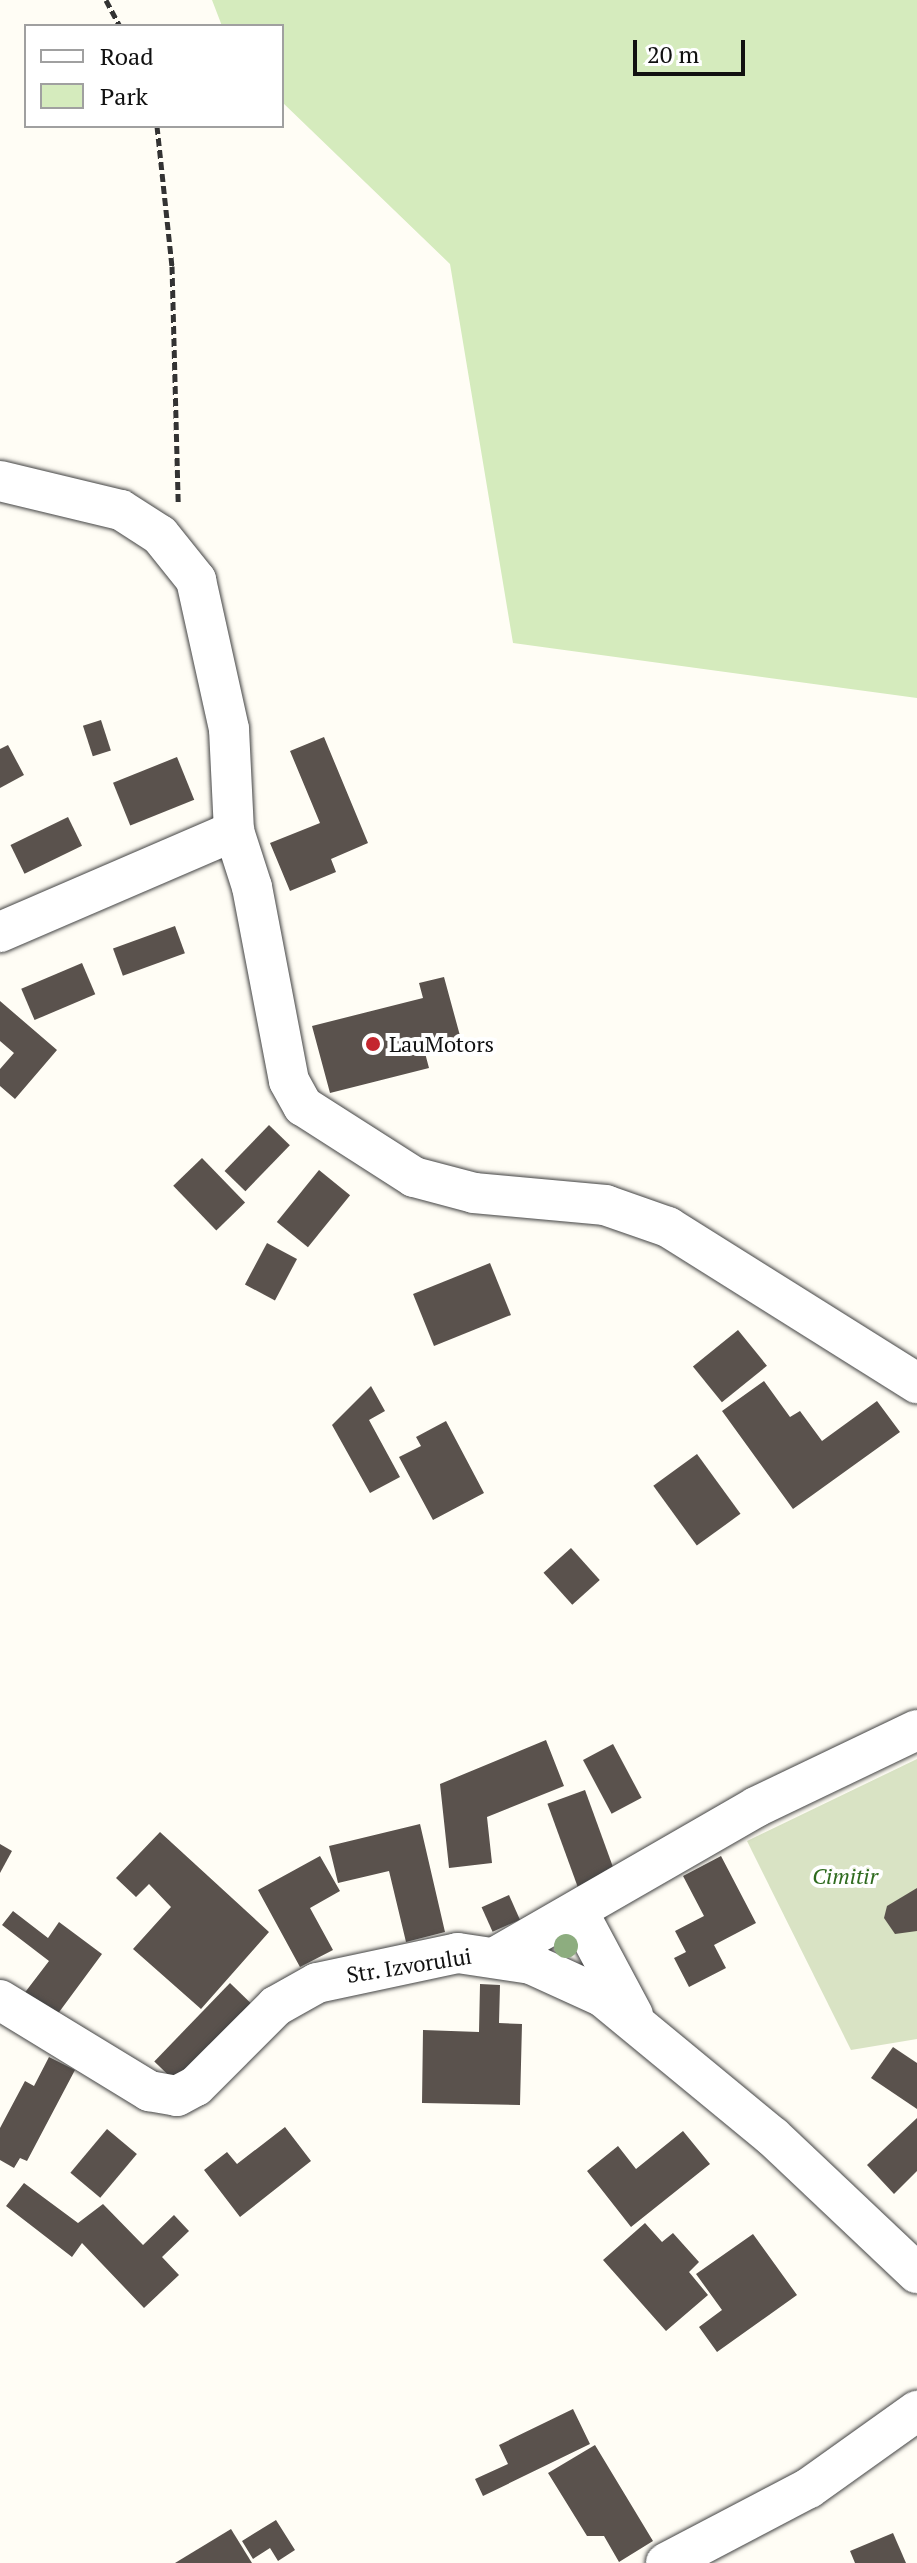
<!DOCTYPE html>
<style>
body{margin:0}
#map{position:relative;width:917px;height:2563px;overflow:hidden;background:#fffdf5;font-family:"PT Serif",serif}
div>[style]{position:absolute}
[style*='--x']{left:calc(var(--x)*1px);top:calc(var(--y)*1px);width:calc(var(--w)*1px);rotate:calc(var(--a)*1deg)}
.green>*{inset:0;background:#d5ebbd}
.cemetery>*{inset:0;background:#d9e3c4}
.building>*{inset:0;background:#5a524d;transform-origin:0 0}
.path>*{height:5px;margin-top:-2.5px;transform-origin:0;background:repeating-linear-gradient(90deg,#333 0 8px,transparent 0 12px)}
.roads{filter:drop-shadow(0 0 2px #444) drop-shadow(0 0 2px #444)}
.minor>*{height:40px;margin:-20px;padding:0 20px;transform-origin:20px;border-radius:20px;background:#fff}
.trees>*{width:24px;height:24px;margin:-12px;border-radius:50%;background:#8dad7f}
.dots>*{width:22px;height:22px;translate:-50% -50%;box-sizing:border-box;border:4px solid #fff;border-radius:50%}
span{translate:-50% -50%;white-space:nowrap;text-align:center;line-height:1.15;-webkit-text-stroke:8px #fff;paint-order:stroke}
.poi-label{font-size:22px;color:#111}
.left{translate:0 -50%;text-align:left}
.park-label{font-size:22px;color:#2f6b1f;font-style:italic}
.street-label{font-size:22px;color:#111}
.legend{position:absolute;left:24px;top:24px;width:260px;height:104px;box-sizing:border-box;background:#fff;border:2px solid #a0a0a0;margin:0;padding:10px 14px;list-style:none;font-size:24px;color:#111}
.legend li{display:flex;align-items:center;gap:16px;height:40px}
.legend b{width:40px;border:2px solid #a0a0a0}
.scale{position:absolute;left:633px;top:40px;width:112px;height:36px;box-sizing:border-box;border:4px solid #111;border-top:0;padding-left:10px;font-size:24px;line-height:28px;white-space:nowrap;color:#111;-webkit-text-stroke:6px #fff;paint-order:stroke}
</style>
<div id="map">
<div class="green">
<div style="clip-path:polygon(212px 0,917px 0,917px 698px,513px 643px,450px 264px,282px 102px,282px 26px,222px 26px)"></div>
</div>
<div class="cemetery">
<div style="clip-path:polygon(917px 1759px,917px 2039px,851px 2050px,747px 1841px)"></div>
</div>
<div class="building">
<div style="left:101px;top:720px;width:32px;height:19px;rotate:72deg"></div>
<div style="clip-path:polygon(324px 737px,368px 843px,331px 859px,336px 872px,290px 891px,270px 843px,320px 823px,290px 751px)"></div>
<div style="clip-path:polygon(8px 745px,24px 775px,0 788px,0 749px)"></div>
<div style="left:177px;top:757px;width:46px;height:69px;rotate:68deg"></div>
<div style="left:68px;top:817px;width:32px;height:64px;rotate:64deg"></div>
<div style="left:175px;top:926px;width:29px;height:66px;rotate:70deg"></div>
<div style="left:82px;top:963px;width:34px;height:66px;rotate:67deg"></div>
<div style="clip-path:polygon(444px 977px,462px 1043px,425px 1053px,429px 1068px,330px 1093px,312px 1026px,423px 998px,419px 983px)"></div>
<div style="clip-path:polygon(0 1001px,57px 1050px,15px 1099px,0 1086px,0 1069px,14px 1053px,0 1041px)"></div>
<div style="left:269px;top:1125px;width:29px;height:64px;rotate:44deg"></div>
<div style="left:202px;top:1158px;width:62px;height:40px;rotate:46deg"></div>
<div style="left:319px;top:1170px;width:40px;height:67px;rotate:39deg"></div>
<div style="left:267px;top:1243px;width:34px;height:47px;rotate:28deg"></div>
<div style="left:490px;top:1263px;width:56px;height:83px;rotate:68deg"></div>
<div style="left:738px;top:1330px;width:46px;height:58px;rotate:51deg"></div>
<div style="clip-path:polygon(764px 1381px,790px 1417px,800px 1411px,822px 1441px,877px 1401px,900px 1432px,793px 1509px,722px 1411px)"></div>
<div style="clip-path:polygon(371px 1386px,385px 1411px,369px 1420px,400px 1477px,370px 1493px,332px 1425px)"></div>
<div style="clip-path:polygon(446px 1421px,484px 1493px,433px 1520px,399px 1457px,421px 1446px,416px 1437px)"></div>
<div style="left:697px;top:1454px;width:74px;height:54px;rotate:54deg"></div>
<div style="left:571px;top:1548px;width:43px;height:37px;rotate:48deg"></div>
<div style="clip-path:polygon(546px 1740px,564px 1786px,487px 1817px,492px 1863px,449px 1868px,440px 1784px)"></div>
<div style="left:613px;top:1744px;width:61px;height:34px;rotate:62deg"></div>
<div style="left:585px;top:1790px;width:89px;height:40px;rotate:70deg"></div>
<div style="clip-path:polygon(420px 1824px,445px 1932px,406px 1942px,389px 1871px,338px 1883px,329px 1846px)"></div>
<div style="clip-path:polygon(160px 1832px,269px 1932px,201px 2009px,133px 1949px,171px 1907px,149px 1884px,136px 1897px,116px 1878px)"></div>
<div style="clip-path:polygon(0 1844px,12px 1851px,0 1873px)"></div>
<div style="clip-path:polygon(320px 1856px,340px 1891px,310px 1908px,333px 1950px,300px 1967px,258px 1890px)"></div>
<div style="clip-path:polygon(721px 1856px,756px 1923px,714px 1945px,726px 1968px,689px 1987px,674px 1958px,686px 1952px,675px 1931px,704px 1916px,683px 1876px)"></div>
<div style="clip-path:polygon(917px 1888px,917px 1931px,895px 1934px,884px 1918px,887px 1906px)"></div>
<div style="left:509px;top:1895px;width:27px;height:30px;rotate:66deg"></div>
<div style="clip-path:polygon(13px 1911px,48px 1938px,59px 1922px,102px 1954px,54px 2019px,23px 1995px,49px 1961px,2px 1925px)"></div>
<div style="left:230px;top:1983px;width:29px;height:109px;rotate:44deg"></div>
<div style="clip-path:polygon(480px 1984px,500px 1985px,499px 2023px,522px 2024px,520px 2105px,422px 2103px,423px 2030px,479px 2032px)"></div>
<div style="clip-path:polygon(893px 2047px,917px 2063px,917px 2109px,871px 2078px)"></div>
<div style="clip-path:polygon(49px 2057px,75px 2070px,27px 2161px,20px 2158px,14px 2168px,0 2160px,0 2128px,25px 2081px,34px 2086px)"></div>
<div style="clip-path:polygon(917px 2118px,917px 2171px,894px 2194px,867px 2165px)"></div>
<div style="clip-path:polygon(285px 2127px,311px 2161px,240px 2217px,204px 2170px,227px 2152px,237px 2164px)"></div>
<div style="left:107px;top:2129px;width:39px;height:57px;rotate:40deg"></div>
<div style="clip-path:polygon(683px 2131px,710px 2164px,631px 2227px,587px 2171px,618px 2146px,636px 2169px)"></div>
<div style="clip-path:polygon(24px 2183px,78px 2223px,103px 2204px,143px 2245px,174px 2215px,189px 2231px,162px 2257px,179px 2275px,144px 2308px,82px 2243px,72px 2257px,6px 2206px)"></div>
<div style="clip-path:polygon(645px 2223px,662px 2242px,673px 2233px,699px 2262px,689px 2272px,708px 2295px,666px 2331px,603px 2260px)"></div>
<div style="clip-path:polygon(753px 2234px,797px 2295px,717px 2352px,699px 2327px,722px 2310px,696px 2274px)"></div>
<div style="clip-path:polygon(573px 2409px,590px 2444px,483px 2496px,475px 2479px,508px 2464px,499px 2445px)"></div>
<div style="clip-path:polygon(595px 2445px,653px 2541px,619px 2562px,604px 2536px,587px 2536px,548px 2473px)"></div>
<div style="clip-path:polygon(276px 2520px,295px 2550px,278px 2561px,270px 2548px,253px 2559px,242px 2541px)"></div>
<div style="clip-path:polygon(231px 2529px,252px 2563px,175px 2563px)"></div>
<div style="clip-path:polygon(893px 2533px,906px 2563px,855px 2563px,850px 2551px)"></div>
</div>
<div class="path">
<div style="--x:106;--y:0;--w:30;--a:62"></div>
<div style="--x:157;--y:126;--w:141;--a:83.9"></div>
<div style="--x:172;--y:266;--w:236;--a:88.5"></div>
</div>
<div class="roads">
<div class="minor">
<div style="--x:0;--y:481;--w:124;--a:13.5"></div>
<div style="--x:121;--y:510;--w:46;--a:32.7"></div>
<div style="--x:160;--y:535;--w:58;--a:51.3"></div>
<div style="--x:196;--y:580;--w:153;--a:77.5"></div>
<div style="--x:229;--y:729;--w:102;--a:87.2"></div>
<div style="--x:234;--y:831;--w:59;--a:72.2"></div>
<div style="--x:252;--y:887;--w:197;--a:79.2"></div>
<div style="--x:289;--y:1081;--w:29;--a:61"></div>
<div style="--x:303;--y:1106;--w:132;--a:32.6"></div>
<div style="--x:414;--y:1177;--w:62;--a:14.9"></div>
<div style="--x:474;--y:1193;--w:132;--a:5.2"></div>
<div style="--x:605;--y:1205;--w:67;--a:19.2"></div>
<div style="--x:668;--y:1227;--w:294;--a:32.1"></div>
<div style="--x:0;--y:932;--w:255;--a:-23.3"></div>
<div style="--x:578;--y:1912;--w:117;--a:61.9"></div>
<div style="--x:499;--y:1955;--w:297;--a:-29.9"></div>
<div style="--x:756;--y:1807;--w:178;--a:-25.6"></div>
<div style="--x:0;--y:2000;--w:175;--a:31.4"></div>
<div style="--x:149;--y:2091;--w:28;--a:10"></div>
<div style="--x:177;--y:2096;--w:21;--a:-28"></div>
<div style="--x:196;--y:2086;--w:113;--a:-45"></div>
<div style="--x:276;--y:2006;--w:47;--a:-29.3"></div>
<div style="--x:317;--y:1983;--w:144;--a:-12"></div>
<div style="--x:458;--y:1953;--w:74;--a:8.6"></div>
<div style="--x:531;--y:1964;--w:79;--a:24.6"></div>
<div style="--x:603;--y:1997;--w:220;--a:39.5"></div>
<div style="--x:773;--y:2137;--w:198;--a:43.4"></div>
<div style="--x:666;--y:2563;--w:161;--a:-27.7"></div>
<div style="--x:809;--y:2488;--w:133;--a:-35.5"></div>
</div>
</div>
<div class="trees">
<div style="left:566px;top:1946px"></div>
</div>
<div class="dots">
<div style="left:373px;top:1044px;background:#c4262e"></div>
</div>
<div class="poi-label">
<span class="left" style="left:389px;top:1044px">LauMotors</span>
</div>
<div class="park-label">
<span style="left:845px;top:1876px">Cimitir</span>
</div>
<div class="street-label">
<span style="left:409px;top:1965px;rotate:-9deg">Str. Izvorului</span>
</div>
<ul class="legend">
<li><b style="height:10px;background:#fff"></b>Road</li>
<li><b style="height:22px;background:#d5ebbd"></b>Park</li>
</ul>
<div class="scale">20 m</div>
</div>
